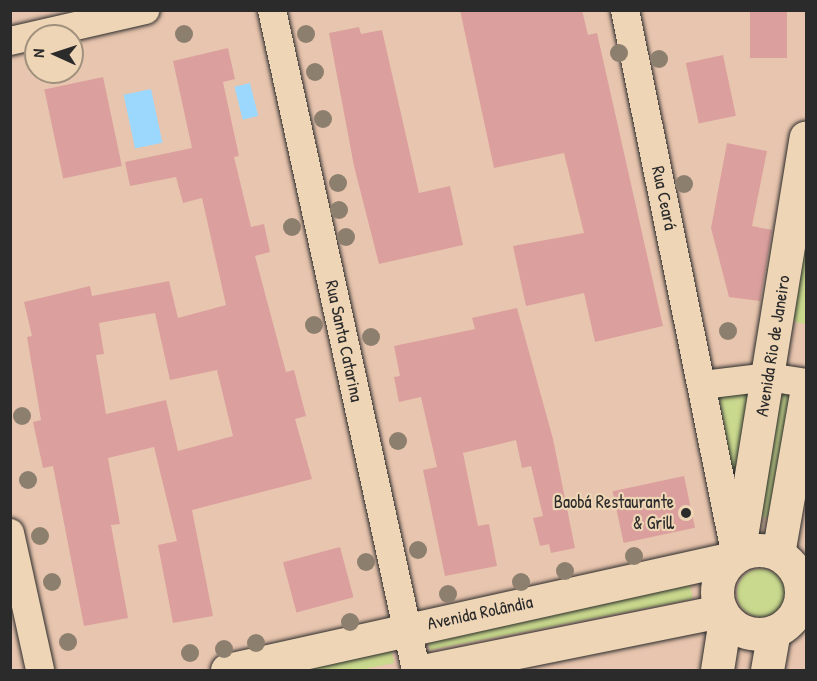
<!DOCTYPE html>
<meta charset="utf-8">
<style>
body{margin:0}
#map{position:relative;width:817px;height:681px;overflow:hidden;background:#e8c5ae;font-family:"Patrick Hand",sans-serif}
div>[style]{position:absolute}
[style*='--x']{left:calc(var(--x)*1px);top:calc(var(--y)*1px);width:calc(var(--w)*1px);rotate:calc(var(--a)*1deg)}
.green>*{inset:0;background:#c9d98d;transform-origin:0 0}
.round{border-radius:50%}
.water>*{inset:0;background:#9cd8fd;transform-origin:0 0}
.building>*{inset:0;background:#dba09e;transform-origin:0 0}
.roads{filter:drop-shadow(0 0 2px #2b2b2b) drop-shadow(0 0 2px #2b2b2b)}
.street>*{height:28px;margin:-14px;padding:0 14px;transform-origin:14px;border-radius:14px;background:#eed5b5}
.secondary>*{height:33px;margin:-16.5px;padding:0 16.5px;transform-origin:16.5px;border-radius:16.5px;background:#eed5b5}
.secondary>.ring{margin:-16.5px;padding:0;box-sizing:content-box;background:none;border:33px solid #eed5b5;border-radius:50%}
.trees>*{width:18px;height:18px;margin:-9px;border-radius:50%;background:#8d7f6e}
.dots>*{width:16px;height:16px;translate:-50% -50%;box-sizing:border-box;border:3px solid #eed5b5;border-radius:50%}
span{translate:-50% -50%;white-space:nowrap;text-align:center;line-height:1.15;-webkit-text-stroke:4.5px #eed5b5;paint-order:stroke}
.street-label{font-size:18px;color:#2b2b2b}
.poi-label{font-size:18px;color:#2b2b2b}
.right{translate:-100% -50%;text-align:right}
.frame{position:absolute;inset:0;border:12px solid #2b2b2b;pointer-events:none}
.north{position:absolute;left:24px;top:24px;width:60px;height:60px;box-sizing:border-box;background:#eed5b5;border:2px solid #a0917e;border-radius:50%;rotate:273deg;font-size:16px;font-weight:700;line-height:24px;text-align:center;color:#2b2b2b}
.north::after{content:'';display:block;margin:auto;width:21px;height:27px;background:#2b2b2b;clip-path:polygon(50% 0,100% 100%,50% 72%,0 100%)}
</style>
<div id="map">
<div class="green">
<div style="clip-path:polygon(806px 218px,806px 324px,795px 322px,791px 313px)"></div>
<div style="clip-path:polygon(740px 386px,750px 396px,738px 472px,733px 474px,718px 392px)"></div>
<div style="clip-path:polygon(784px 387px,790px 395px,770px 513px,766px 518px,760px 516px,777px 392px)"></div>
<div class="round" style="left:737px;top:569px;width:48px;height:48px"></div>
<div style="left:690px;top:584px;width:15px;height:268px;rotate:79deg"></div>
<div style="clip-path:polygon(391px 648px,394px 663px,360px 670px,294px 670px)"></div>
</div>
<div class="water">
<div style="left:250px;top:83px;width:34px;height:16px;rotate:76deg"></div>
<div style="left:151px;top:89px;width:55px;height:28px;rotate:78deg"></div>
</div>
<div class="building">
<div style="clip-path:polygon(460px 10px,582px 10px,588px 35px,597px 33px,663px 326px,595px 342px,584px 293px,526px 306px,513px 246px,584px 233px,564px 153px,494px 168px)"></div>
<div style="left:750px;top:10px;width:37px;height:48px"></div>
<div style="clip-path:polygon(359px 27px,361px 34px,382px 30px,419px 193px,450px 186px,463px 245px,379px 264px,354px 166px,329px 33px)"></div>
<div style="clip-path:polygon(evenodd,228px 48px,235px 79px,223px 82px,239px 156px,234px 157px,251px 227px,264px 224px,270px 252px,255px 256px,286px 372px,294px 370px,306px 416px,295px 419px,312px 479px,192px 510px,213px 616px,173px 623px,158px 545px,177px 541px,154px 447px,108px 458px,120px 524px,111px 525px,128px 618px,84px 626px,53px 466px,43px 468px,33px 422px,41px 420px,27px 337px,32px 336px,24px 302px,90px 286px,92px 296px,169px 281px,178px 318px,226px 305px,202px 198px,183px 203px,176px 177px,130px 186px,125px 162px,192px 148px,173px 61px,228px 48px,155px 313px,170px 380px,217px 370px,233px 436px,178px 451px,166px 400px,106px 414px,96px 355px,104px 354px,99px 323px,155px 313px)"></div>
<div style="left:723px;top:55px;width:62px;height:38px;rotate:78deg"></div>
<div style="left:103px;top:77px;width:91px;height:60px;rotate:78deg"></div>
<div style="clip-path:polygon(727px 143px,767px 151px,752px 226px,772px 230px,760px 301px,729px 297px,711px 228px)"></div>
<div style="clip-path:polygon(517px 308px,553px 439px,575px 548px,551px 553px,549px 544px,540px 546px,533px 518px,543px 516px,531px 466px,522px 468px,516px 440px,463px 453px,478px 526px,489px 524px,497px 566px,445px 576px,423px 470px,437px 467px,421px 397px,399px 402px,394px 377px,400px 376px,394px 346px,475px 329px,472px 318px)"></div>
<div style="left:684px;top:476px;width:53px;height:73px;rotate:78deg"></div>
<div style="left:340px;top:547px;width:52px;height:59px;rotate:75deg"></div>
</div>
<div class="roads">
<div class="street">
<div style="--x:272;--y:10;--w:676;--a:77.69"></div>
<div style="--x:625;--y:10;--w:553;--a:78.53"></div>
<div style="--x:10;--y:41;--w:139;--a:-12.9"></div>
<div style="--x:703;--y:385;--w:65;--a:-7"></div>
<div style="--x:768;--y:377;--w:38;--a:9"></div>
<div style="--x:10;--y:533;--w:140;--a:77.6"></div>
</div>
<div class="secondary">
<div class="ring" style="left:717px;top:550px;width:51px;height:51px"></div>
<div style="--x:778;--y:554;--w:163;--a:-80.1"></div>
<div style="--x:738;--y:555;--w:423;--a:-80.8"></div>
<div style="--x:227;--y:670;--w:518;--a:-12.48"></div>
<div style="--x:428;--y:670;--w:299;--a:-11.4"></div>
<div style="--x:717;--y:670;--w:52;--a:-81.1"></div>
<div style="--x:767;--y:670;--w:39;--a:-80"></div>
</div>
</div>
<div class="trees">
<div style="left:184px;top:34px"></div>
<div style="left:306px;top:34px"></div>
<div style="left:619px;top:53px"></div>
<div style="left:659px;top:59px"></div>
<div style="left:315px;top:72px"></div>
<div style="left:323px;top:119px"></div>
<div style="left:338px;top:183px"></div>
<div style="left:684px;top:184px"></div>
<div style="left:339px;top:210px"></div>
<div style="left:292px;top:227px"></div>
<div style="left:346px;top:237px"></div>
<div style="left:314px;top:325px"></div>
<div style="left:728px;top:331px"></div>
<div style="left:371px;top:337px"></div>
<div style="left:22px;top:416px"></div>
<div style="left:398px;top:441px"></div>
<div style="left:28px;top:480px"></div>
<div style="left:40px;top:536px"></div>
<div style="left:418px;top:550px"></div>
<div style="left:634px;top:556px"></div>
<div style="left:366px;top:562px"></div>
<div style="left:565px;top:571px"></div>
<div style="left:52px;top:582px"></div>
<div style="left:521px;top:582px"></div>
<div style="left:448px;top:594px"></div>
<div style="left:350px;top:622px"></div>
<div style="left:68px;top:642px"></div>
<div style="left:256px;top:643px"></div>
<div style="left:224px;top:649px"></div>
<div style="left:190px;top:653px"></div>
</div>
<div class="dots">
<div style="left:686px;top:513px;background:#2b2b2b"></div>
</div>
<div class="street-label">
<span style="left:664px;top:198px;rotate:78deg">Rua Ceará</span>
<span style="left:344px;top:341px;rotate:78deg">Rua Santa Catarina</span>
<span style="left:773px;top:346px;rotate:-81deg">Avenida Rio de Janeiro</span>
<span style="left:480px;top:613px;rotate:-12deg">Avenida Rolândia</span>
</div>
<div class="poi-label">
<span class="right" style="left:674px;top:513px">Baobá Restaurante<br>&amp; Grill</span>
</div>
<div class="frame"></div>
<div class="north">N</div>
</div>
